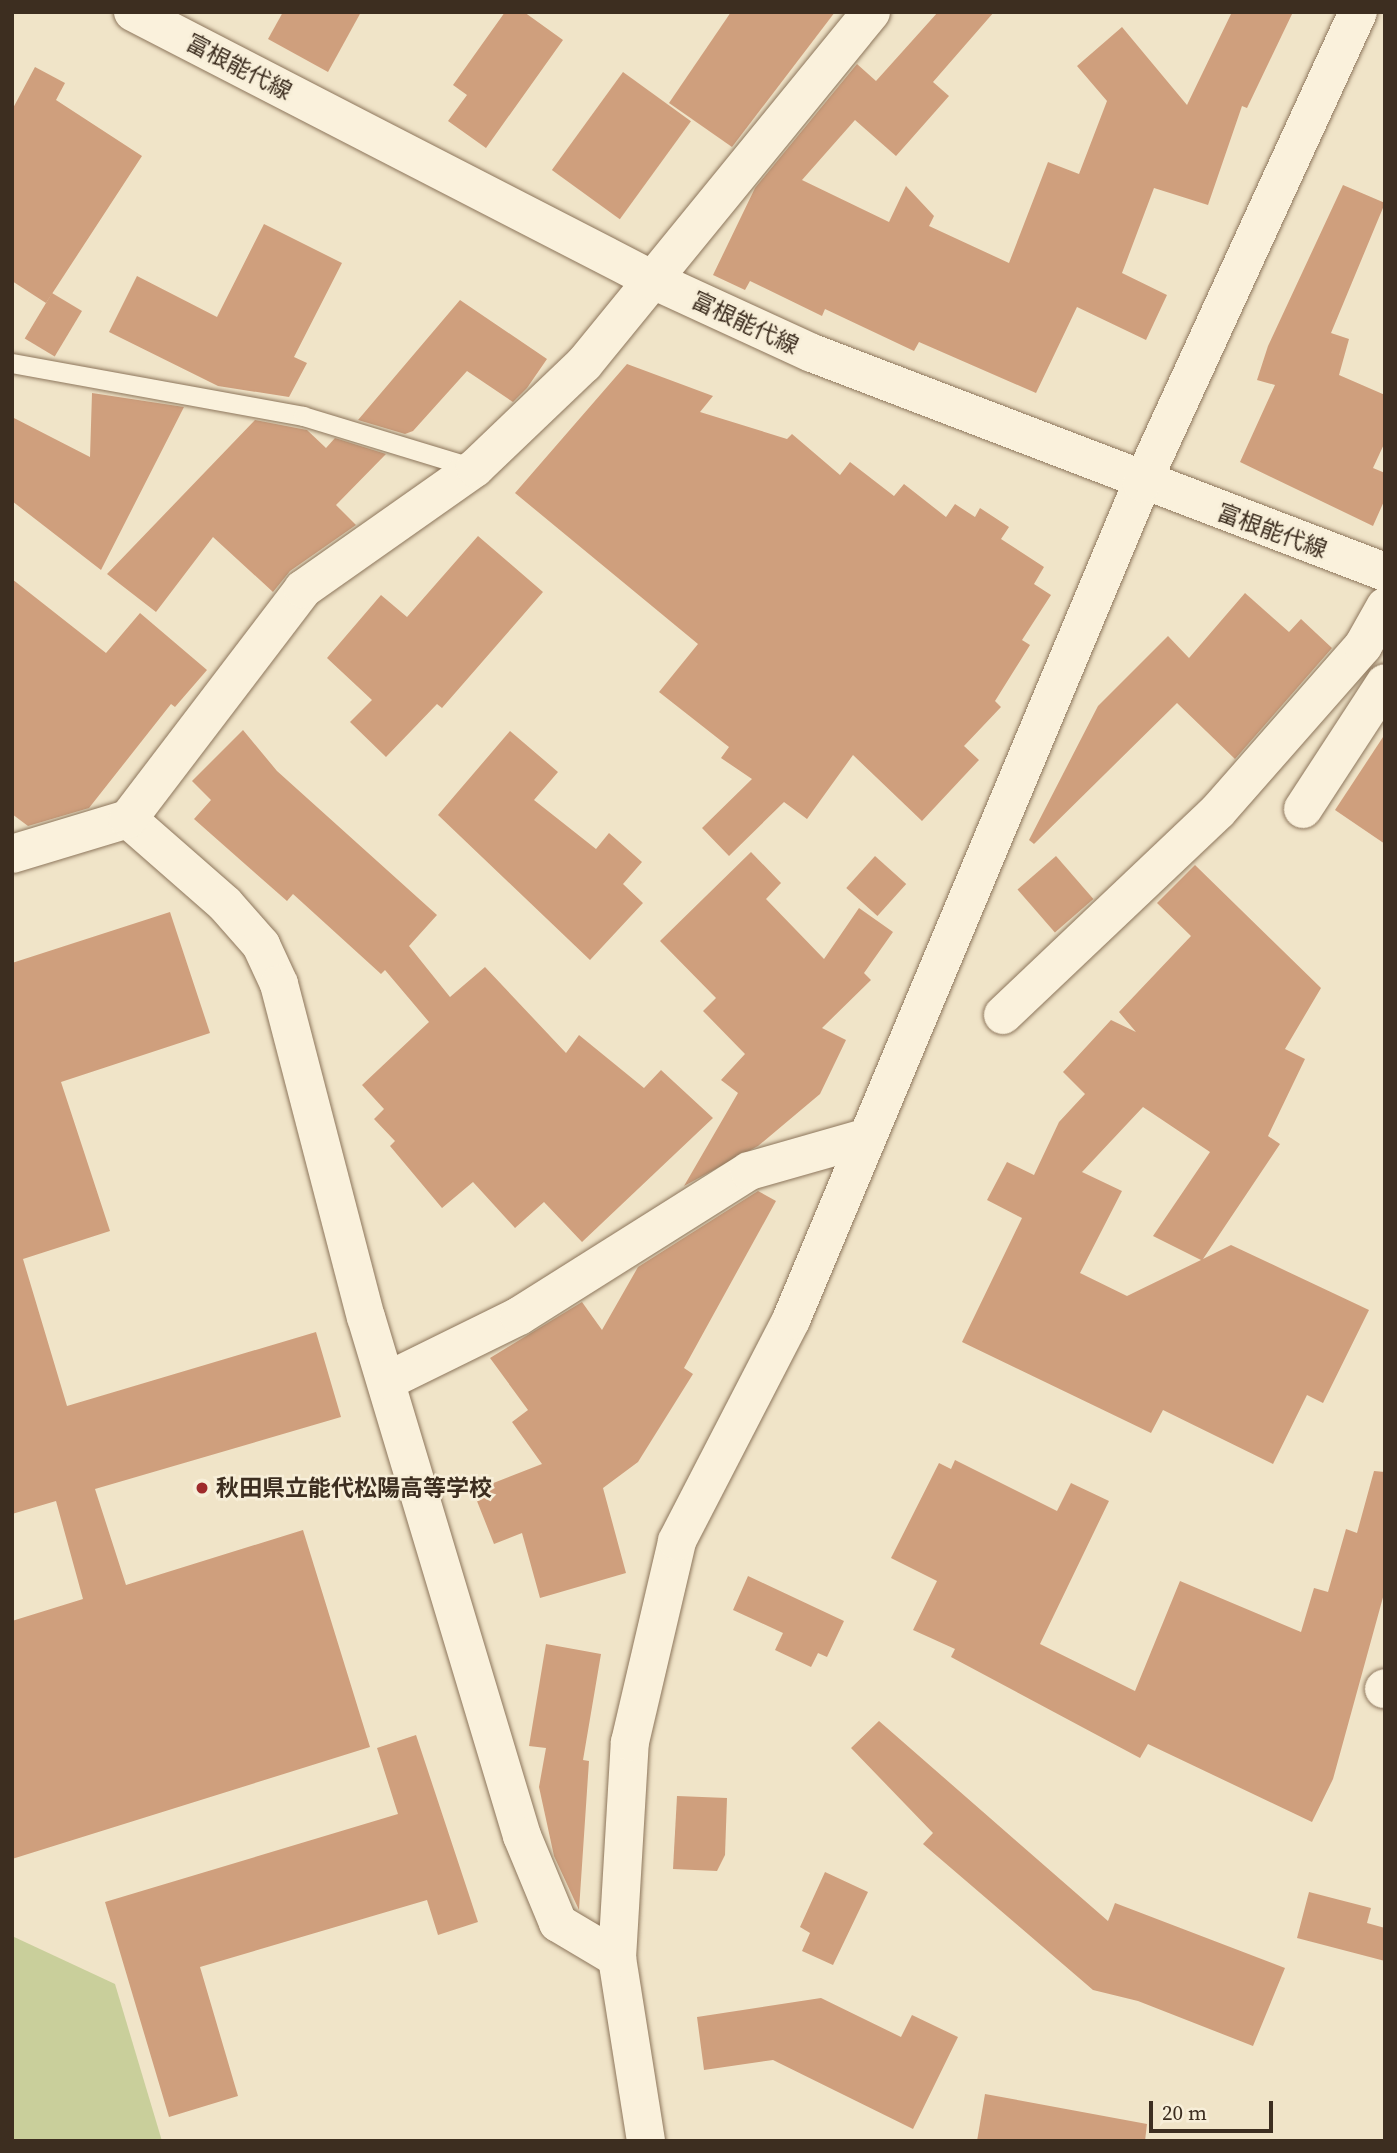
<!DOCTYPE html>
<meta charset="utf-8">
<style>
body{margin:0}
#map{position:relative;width:1397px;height:2153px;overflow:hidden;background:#f0e4c8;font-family:"Source Serif 4","Noto Sans JP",serif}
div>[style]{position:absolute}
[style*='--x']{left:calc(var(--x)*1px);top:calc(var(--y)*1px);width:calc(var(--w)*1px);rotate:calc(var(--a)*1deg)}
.green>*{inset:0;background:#c9cf9b}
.building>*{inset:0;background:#cf9f7d;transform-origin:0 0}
.roads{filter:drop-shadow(0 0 2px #8d765c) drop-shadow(0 0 2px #8d765c)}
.lane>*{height:19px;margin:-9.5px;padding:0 9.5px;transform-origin:9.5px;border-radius:9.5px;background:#faf1dc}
.street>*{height:38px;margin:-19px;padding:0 19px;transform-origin:19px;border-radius:19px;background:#faf1dc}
.secondary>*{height:38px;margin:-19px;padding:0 19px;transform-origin:19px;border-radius:19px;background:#faf1dc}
.dots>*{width:19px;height:19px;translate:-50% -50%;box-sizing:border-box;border:4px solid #f7eed8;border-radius:50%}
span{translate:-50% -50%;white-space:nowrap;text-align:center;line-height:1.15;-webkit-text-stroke:5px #f7eed8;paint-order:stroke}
.street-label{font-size:23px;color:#3d2e20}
.poi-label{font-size:23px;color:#3d2e20;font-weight:700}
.left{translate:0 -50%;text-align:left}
.frame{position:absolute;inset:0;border:14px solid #3d2e20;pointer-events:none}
.scale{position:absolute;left:1149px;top:2101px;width:124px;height:32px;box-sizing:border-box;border:4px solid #3d2e20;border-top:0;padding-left:9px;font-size:21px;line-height:24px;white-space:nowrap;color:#3d2e20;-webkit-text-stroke:5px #f7eed8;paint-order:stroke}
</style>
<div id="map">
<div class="green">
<div style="clip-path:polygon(12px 1936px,115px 1984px,162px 2141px,12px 2141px)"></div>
</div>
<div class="building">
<div style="clip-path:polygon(283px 12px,361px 12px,328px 72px,268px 39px)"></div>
<div style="clip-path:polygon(505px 12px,524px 12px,563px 40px,486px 148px,448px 121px,467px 95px,453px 85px)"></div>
<div style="clip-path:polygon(731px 12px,835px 12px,732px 147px,669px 103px)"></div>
<div style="clip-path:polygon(938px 12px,994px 12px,933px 82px,949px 96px,896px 156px,855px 120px,802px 180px,889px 222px,906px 186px,934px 216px,929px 226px,1009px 263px,1048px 162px,1079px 174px,1107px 101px,1077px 66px,1122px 27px,1187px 105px,1232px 12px,1293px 12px,1247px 108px,1242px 106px,1208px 205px,1154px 188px,1122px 273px,1167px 295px,1146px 340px,1077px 307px,1036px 393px,919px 342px,914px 351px,825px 309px,822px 316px,750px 281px,745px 290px,713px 275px,755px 188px,857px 64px,876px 81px)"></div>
<div style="clip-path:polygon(35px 67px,65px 83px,56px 100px,142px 156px,46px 303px,12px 281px,12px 110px)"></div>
<div style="left:623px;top:72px;width:84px;height:121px;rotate:36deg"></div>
<div style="clip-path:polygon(1343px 185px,1385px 203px,1331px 333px,1349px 339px,1339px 375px,1385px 395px,1385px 442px,1373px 468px,1385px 473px,1385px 499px,1373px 526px,1240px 462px,1275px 385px,1257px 380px,1268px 346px)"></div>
<div style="clip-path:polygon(264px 224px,342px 263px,294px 357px,307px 363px,289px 397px,218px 386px,109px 332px,137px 276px,217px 317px)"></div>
<div style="left:52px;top:293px;width:35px;height:53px;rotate:31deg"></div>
<div style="clip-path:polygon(460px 300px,547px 359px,527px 388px,513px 402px,467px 371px,413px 431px,405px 434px,358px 420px)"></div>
<div style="clip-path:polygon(627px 364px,713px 396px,700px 412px,787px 439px,792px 434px,840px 475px,850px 462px,894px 496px,904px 484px,946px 517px,955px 504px,975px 517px,980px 508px,1009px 527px,1001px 539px,1044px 567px,1034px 584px,1051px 595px,1022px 640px,1030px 645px,995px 701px,1001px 707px,964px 746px,979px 760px,922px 821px,853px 755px,807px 819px,784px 802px,729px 856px,702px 828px,752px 779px,721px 758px,729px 747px,659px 692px,698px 644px,515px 493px)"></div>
<div style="clip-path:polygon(92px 393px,184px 407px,101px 570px,12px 501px,12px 417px,90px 457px)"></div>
<div style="clip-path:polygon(255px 420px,307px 430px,326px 448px,335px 438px,386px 454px,336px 505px,356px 525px,290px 571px,273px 592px,213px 537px,156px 612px,107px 574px)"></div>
<div style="clip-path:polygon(478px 536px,543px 592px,442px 708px,437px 704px,386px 757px,350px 722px,372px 700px,327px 658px,381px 595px,407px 617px)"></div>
<div style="clip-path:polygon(12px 579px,106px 653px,140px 613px,207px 670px,175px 707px,171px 704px,89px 808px,28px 826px,12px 814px)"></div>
<div style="clip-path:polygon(1245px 593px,1289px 632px,1301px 619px,1332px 648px,1235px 759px,1177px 703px,1034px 844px,1029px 840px,1098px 706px,1168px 636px,1189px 658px)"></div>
<div style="clip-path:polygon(243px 730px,277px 771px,437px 915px,409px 946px,450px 997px,485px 967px,566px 1053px,579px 1035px,644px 1088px,661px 1070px,713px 1118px,582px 1242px,544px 1202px,515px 1228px,473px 1182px,442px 1208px,390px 1146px,395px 1141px,374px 1119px,384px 1109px,362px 1085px,429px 1022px,385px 970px,381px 974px,293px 894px,287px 901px,194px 819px,211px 800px,192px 781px)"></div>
<div style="clip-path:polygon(510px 731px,558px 772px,534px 800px,596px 849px,609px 833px,642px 862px,623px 884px,643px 903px,590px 960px,438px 815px)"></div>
<div style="clip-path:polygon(1385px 734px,1385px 844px,1335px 810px)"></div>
<div style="clip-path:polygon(751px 852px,781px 883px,766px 899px,824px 959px,859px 908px,893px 932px,864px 973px,871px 980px,822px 1028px,846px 1040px,820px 1094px,758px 1146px,684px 1186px,738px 1093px,721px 1080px,745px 1054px,703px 1011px,716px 998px,660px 941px)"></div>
<div style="left:875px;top:856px;width:42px;height:43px;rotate:42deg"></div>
<div style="left:1056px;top:856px;width:57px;height:51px;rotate:49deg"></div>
<div style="clip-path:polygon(evenodd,1195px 865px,1321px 988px,1285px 1049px,1305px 1059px,1268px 1136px,1280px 1144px,1203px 1259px,1231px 1245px,1369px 1310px,1323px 1403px,1307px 1395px,1273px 1464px,1163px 1410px,1151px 1433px,962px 1342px,1022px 1218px,987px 1200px,1007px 1162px,1034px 1175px,1059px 1122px,1085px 1094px,1063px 1072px,1111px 1020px,1136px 1032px,1119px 1012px,1191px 936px,1157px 903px,1195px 865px,1143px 1107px,1210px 1152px,1153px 1236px,1201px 1260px,1127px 1296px,1080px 1273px,1122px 1191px,1082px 1172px,1143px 1107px)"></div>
<div style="clip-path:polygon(170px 912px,210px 1033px,61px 1082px,110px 1231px,23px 1259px,67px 1406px,316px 1332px,341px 1417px,95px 1489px,126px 1585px,303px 1530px,370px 1747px,12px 1859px,12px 1621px,83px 1599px,56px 1501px,12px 1514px,12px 963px)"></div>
<div style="clip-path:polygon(758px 1191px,776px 1201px,684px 1368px,693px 1374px,638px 1462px,603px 1488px,626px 1573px,540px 1598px,522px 1533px,494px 1544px,473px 1491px,542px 1464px,512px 1422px,528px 1410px,490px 1358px,582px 1302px,602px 1330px,638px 1267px)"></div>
<div style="clip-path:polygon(955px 1460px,1057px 1511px,1071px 1483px,1109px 1501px,1040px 1644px,1135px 1691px,1180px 1581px,1301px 1632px,1314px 1588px,1328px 1592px,1346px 1529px,1357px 1533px,1374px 1471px,1385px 1472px,1385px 1590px,1333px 1779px,1312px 1822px,1148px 1744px,1140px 1758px,951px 1657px,955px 1649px,913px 1630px,937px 1581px,891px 1558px,939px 1463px,951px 1469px)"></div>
<div style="clip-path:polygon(748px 1576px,844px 1621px,827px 1657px,818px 1653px,811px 1667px,775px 1650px,783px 1633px,733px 1610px)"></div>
<div style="clip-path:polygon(546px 1644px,601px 1654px,583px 1760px,589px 1761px,579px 1910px,554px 1856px,539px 1787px,546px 1748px,529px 1746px)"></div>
<div style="clip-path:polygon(879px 1721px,1108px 1921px,1115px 1903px,1285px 1968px,1253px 2046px,1138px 2001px,1093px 1990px,923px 1844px,933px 1833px,851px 1748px)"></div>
<div style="clip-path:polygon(416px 1735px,478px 1922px,438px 1935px,427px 1900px,200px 1967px,238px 2096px,169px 2117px,105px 1902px,398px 1814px,377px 1748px)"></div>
<div style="clip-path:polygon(677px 1796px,727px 1798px,725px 1855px,717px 1871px,673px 1869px)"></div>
<div style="clip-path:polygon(825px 1872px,868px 1892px,833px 1965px,802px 1951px,810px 1933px,800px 1927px)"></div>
<div style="clip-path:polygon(1309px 1892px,1371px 1908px,1367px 1923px,1385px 1928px,1385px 1961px,1297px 1938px)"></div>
<div style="clip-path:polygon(821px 1998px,901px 2037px,912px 2015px,958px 2037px,913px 2129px,773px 2060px,704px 2070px,697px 2017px)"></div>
<div style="clip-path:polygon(985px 2094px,1147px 2124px,1145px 2141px,977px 2141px)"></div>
</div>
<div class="roads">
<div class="lane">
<div style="--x:12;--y:363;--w:296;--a:10.3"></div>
<div style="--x:303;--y:416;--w:179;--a:16.9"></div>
</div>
<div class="street">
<div style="--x:1303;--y:809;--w:150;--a:-56.9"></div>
<div style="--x:128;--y:819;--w:129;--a:41.2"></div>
<div style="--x:225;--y:904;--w:55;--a:48.7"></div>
<div style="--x:261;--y:945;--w:43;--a:65.2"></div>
<div style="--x:279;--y:984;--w:344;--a:75.4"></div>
<div style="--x:366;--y:1317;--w:542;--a:73.27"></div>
<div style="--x:522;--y:1836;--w:94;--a:67.5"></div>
<div style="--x:558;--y:1923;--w:69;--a:30.7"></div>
<div style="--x:12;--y:854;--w:121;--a:-16.8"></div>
<div style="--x:128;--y:819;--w:289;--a:-52.7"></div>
<div style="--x:303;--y:589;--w:210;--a:-35.1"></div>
<div style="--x:475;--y:468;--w:151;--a:-43.7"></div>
<div style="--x:584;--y:364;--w:454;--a:-50.8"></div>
<div style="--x:1003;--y:1015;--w:296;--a:-43.5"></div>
<div style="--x:1218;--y:811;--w:220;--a:-48.7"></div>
<div style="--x:1363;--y:646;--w:45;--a:-60.6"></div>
<div style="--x:389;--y:1380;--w:145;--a:-26.2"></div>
<div style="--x:519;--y:1316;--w:272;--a:-32.2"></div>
<div style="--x:749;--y:1171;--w:121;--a:-15.9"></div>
<div style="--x:1384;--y:1689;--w:1;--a:-45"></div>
</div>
<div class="secondary">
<div style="--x:133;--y:12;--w:585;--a:27.27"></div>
<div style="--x:653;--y:280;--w:175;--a:24.7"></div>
<div style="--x:812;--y:353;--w:613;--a:20.92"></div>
<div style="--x:646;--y:2141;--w:185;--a:-99"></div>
<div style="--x:617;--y:1958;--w:216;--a:-86.6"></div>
<div style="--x:630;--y:1742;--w:206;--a:-76.8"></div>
<div style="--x:677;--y:1541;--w:249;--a:-62.7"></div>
<div style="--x:791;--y:1320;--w:908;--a:-67.25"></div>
<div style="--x:1142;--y:483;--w:518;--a:-65.36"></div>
</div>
</div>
<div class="dots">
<div style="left:202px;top:1488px;background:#9e2a2b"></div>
</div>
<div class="street-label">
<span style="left:239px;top:67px;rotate:27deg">富根能代線</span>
<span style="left:745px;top:323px;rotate:25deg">富根能代線</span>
<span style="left:1272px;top:531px;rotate:20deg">富根能代線</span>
</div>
<div class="poi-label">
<span class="left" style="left:216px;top:1488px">秋田県立能代松陽高等学校</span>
</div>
<div class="frame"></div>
<div class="scale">20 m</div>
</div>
